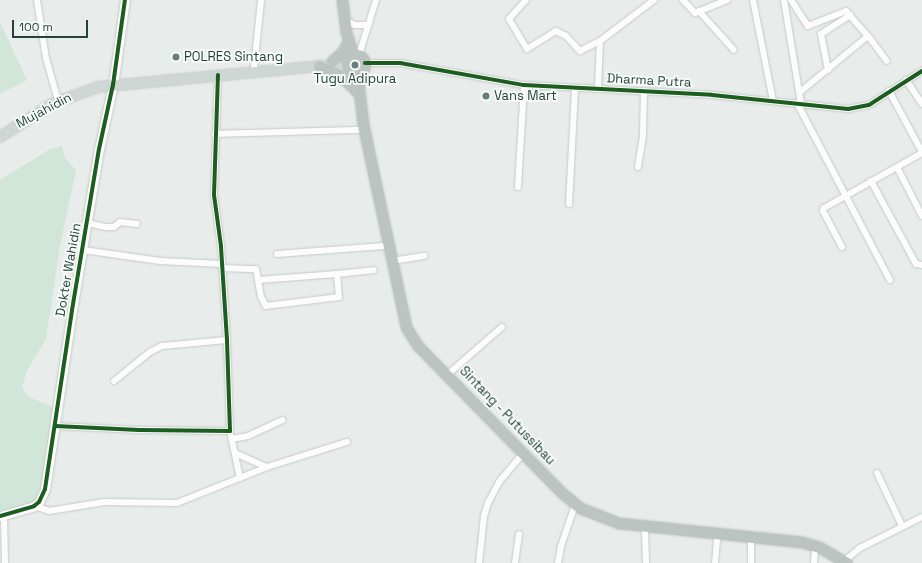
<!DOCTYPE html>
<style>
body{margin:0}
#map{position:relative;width:922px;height:563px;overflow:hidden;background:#e8edeb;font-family:"Space Grotesk",sans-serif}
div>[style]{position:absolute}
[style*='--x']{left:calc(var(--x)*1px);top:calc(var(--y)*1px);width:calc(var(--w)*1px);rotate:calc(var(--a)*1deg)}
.green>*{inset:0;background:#d1e6d8}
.roads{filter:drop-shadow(0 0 1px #c5cac8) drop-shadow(0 0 1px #c5cac8)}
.street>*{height:6px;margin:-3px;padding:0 3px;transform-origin:3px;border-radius:3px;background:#fcfcfc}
.secondary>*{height:9px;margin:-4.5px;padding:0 4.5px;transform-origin:4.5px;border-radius:4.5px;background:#fcfcfc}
.primary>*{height:10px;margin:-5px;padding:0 5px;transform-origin:5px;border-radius:5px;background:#cfd7d5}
.highway>*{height:11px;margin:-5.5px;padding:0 5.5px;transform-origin:5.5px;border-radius:5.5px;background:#bcc4c2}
.highway>.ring{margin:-5.5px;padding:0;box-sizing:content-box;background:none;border:11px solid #bcc4c2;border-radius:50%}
.cycleway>*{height:4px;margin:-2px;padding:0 2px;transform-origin:2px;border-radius:2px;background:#1b5e20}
.dots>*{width:11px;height:11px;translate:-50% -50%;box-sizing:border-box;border:2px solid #f7fbf9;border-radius:50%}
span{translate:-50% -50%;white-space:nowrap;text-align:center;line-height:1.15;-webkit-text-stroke:3.5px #f7fbf9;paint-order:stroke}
.poi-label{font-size:13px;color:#24423a}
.left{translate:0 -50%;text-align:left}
.street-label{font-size:13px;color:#24423a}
.scale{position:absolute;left:12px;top:20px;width:76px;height:18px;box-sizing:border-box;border:2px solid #24423a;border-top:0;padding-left:5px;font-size:12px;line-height:14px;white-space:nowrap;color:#24423a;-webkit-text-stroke:3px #f7fbf9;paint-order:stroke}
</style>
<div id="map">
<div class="green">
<div style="clip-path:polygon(0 22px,27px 80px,0 94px)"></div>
<div style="clip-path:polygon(62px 146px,65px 158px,76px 170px,75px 175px,60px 246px,46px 339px,27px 371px,22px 387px,29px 397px,53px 407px,40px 495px,28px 508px,0 513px,0 180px,50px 149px)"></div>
</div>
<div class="roads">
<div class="street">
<div style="--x:37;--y:0;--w:59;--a:81.2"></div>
<div style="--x:46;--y:58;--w:41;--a:74.2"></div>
<div style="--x:526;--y:0;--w:25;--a:132"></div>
<div style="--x:509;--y:19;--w:35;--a:59"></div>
<div style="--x:527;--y:49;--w:34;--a:-32"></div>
<div style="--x:556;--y:31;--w:11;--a:27"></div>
<div style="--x:566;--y:36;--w:21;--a:47"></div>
<div style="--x:580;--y:51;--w:22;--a:-27"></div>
<div style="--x:683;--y:0;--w:18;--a:47"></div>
<div style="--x:695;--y:13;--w:35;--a:-22"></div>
<div style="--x:753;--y:0;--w:103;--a:78.8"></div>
<div style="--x:784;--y:0;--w:105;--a:80.7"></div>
<div style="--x:791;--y:0;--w:31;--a:57"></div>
<div style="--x:808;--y:26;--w:41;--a:-21.5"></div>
<div style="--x:846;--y:11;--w:33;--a:49"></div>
<div style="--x:699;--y:11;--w:52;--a:48.1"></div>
<div style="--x:344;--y:20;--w:12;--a:24"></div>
<div style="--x:355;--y:25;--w:11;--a:0"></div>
<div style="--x:359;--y:55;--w:58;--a:-72.8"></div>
<div style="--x:365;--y:63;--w:35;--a:0"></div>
<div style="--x:400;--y:63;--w:126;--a:10.1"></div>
<div style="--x:524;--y:85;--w:188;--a:3"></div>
<div style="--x:712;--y:95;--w:137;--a:5.9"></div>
<div style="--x:848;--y:109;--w:21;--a:-11"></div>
<div style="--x:869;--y:105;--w:63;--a:-32.7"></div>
<div style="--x:254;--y:68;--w:68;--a:-84.1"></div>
<div style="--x:828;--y:70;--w:37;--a:-101"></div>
<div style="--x:821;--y:34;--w:35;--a:-33"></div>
<div style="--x:906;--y:80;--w:29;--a:56"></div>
<div style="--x:598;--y:88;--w:47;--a:-87.6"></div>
<div style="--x:600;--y:41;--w:68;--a:-37.2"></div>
<div style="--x:889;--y:91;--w:69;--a:61.6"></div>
<div style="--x:800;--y:92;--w:88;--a:-39.5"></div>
<div style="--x:868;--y:36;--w:31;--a:53"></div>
<div style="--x:797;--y:103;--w:200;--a:62.3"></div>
<div style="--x:215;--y:134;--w:146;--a:-1.6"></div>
<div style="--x:638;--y:167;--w:33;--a:-81"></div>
<div style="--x:643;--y:134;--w:43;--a:-88.7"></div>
<div style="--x:897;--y:167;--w:55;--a:63"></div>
<div style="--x:871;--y:181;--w:94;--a:61.5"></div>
<div style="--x:916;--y:264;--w:6;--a:9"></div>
<div style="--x:518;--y:187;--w:102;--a:-86.6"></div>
<div style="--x:569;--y:204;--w:116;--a:-87"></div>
<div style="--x:88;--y:223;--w:17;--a:13"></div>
<div style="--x:105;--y:227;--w:9;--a:0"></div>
<div style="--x:114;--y:227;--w:8;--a:-40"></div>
<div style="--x:120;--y:222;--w:17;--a:7"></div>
<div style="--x:842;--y:247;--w:41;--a:-117.8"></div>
<div style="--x:823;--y:211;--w:3;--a:-72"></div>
<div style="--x:824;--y:208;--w:112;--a:-29.3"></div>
<div style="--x:83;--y:250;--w:78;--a:8.1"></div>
<div style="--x:160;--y:261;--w:62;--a:2.8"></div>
<div style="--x:277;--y:254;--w:107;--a:-4.3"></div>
<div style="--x:392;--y:261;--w:33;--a:-9"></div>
<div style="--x:222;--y:268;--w:34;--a:2"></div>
<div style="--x:256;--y:269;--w:11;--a:80"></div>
<div style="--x:258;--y:280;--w:79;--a:-4.3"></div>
<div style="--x:337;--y:274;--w:23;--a:85"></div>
<div style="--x:339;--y:297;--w:74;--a:173"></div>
<div style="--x:266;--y:306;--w:10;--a:-119"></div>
<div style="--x:261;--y:297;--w:17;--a:-100"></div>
<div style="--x:337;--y:274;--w:37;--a:-6"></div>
<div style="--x:447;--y:375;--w:73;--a:-41.1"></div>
<div style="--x:114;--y:381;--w:46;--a:-38.9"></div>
<div style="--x:150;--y:352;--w:13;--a:-27"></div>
<div style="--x:162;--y:346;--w:65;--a:-5.3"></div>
<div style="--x:55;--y:426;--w:84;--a:2.7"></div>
<div style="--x:139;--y:430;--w:91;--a:0.6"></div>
<div style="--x:230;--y:431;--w:91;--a:-91.9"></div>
<div style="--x:227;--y:340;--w:94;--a:-93.7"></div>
<div style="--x:221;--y:246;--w:51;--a:-97.8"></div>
<div style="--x:214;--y:195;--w:120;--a:-88.1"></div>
<div style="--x:231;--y:436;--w:43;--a:77.9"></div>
<div style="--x:232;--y:439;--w:16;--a:-11"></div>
<div style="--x:248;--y:436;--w:38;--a:-25"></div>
<div style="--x:235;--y:453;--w:35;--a:24"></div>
<div style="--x:877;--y:473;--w:59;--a:64.7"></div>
<div style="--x:34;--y:506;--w:16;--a:18"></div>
<div style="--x:49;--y:511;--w:56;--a:-9.3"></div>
<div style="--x:104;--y:502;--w:73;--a:0.8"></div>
<div style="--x:177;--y:503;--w:97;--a:-21.8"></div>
<div style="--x:267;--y:467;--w:84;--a:-17.4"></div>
<div style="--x:4;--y:515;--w:48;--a:88.8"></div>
<div style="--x:645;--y:532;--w:31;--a:88"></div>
<div style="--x:751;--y:537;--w:26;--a:90"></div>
<div style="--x:844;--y:561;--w:21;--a:-39"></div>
<div style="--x:860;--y:548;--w:69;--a:-26.6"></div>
<div style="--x:479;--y:563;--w:47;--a:-83.9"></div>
<div style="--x:484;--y:516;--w:14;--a:-73"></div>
<div style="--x:488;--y:503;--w:24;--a:-62"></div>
<div style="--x:499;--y:482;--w:33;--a:-50"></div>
<div style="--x:515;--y:563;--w:29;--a:-82"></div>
<div style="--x:558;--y:563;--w:17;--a:-80"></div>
<div style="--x:561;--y:546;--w:39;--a:-71"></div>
<div style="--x:715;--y:563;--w:24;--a:-85"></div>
<div style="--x:814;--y:563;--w:13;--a:-86"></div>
</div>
<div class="secondary">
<div style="--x:0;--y:516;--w:35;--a:-16"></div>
<div style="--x:34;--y:506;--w:6;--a:-39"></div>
<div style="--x:39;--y:502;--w:14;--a:-65"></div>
<div style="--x:45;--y:489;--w:181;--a:-81.4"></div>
<div style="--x:72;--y:310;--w:163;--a:-80.5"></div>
<div style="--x:99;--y:149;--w:66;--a:-77.7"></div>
<div style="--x:113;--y:85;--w:86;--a:-82"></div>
</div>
<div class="primary">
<div style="--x:0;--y:137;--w:62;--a:-32.4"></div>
<div style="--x:52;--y:104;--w:49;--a:-20.3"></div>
<div style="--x:98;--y:87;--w:222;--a:-5.4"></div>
<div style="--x:319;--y:66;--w:29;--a:4"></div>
</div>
<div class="highway">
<div style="--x:342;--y:0;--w:32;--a:83"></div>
<div style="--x:346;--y:32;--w:24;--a:73"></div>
<div class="ring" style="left:347px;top:55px;width:7px;height:7px"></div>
<div style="--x:332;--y:61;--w:15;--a:-42"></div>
<div style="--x:343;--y:51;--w:11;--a:-63"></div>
<div style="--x:319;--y:66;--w:22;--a:24"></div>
<div style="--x:339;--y:75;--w:21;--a:41"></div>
<div style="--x:350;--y:71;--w:20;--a:75"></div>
<div style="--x:359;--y:73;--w:18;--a:90"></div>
<div style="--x:359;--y:91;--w:38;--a:83"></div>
<div style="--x:364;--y:129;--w:202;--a:78"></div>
<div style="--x:406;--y:327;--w:22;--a:58"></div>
<div style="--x:418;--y:346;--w:204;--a:45.6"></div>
<div style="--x:561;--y:492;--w:25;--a:40"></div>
<div style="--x:580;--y:508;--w:42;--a:21"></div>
<div style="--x:619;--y:523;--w:184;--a:5.9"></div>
<div style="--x:802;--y:542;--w:18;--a:16"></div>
<div style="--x:819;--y:547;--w:32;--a:30"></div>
</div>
</div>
<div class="cycleway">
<div style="--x:365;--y:63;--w:35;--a:0"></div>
<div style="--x:400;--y:63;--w:126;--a:10.1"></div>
<div style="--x:524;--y:85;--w:188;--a:3"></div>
<div style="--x:712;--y:95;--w:137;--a:5.9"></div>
<div style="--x:848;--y:109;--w:21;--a:-11"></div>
<div style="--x:869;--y:105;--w:63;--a:-32.7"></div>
<div style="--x:55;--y:426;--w:84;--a:2.7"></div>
<div style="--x:139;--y:430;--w:91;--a:0.6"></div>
<div style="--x:230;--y:431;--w:91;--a:-91.9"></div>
<div style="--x:227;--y:340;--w:94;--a:-93.7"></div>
<div style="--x:221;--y:246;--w:51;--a:-97.8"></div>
<div style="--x:214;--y:195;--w:120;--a:-88.1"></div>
<div style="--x:0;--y:516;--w:35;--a:-16"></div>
<div style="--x:34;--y:506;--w:6;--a:-39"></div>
<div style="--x:39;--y:502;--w:14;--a:-65"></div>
<div style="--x:45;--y:489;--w:181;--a:-81.4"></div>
<div style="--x:72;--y:310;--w:163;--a:-80.5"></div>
<div style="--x:99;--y:149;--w:66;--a:-77.7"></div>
<div style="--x:113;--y:85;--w:86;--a:-82"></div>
</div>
<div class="dots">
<div style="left:176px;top:57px;background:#697e78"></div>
<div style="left:355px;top:65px;background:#697e78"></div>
<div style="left:486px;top:96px;background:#697e78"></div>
</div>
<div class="poi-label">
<span class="left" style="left:184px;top:57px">POLRES Sintang</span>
<span style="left:355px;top:79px">Tugu Adipura</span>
<span class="left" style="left:494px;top:96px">Vans Mart</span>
</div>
<div class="street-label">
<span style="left:649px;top:81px;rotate:3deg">Dharma Putra</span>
<span style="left:44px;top:111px;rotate:-28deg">Mujahidin</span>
<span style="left:69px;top:270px;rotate:-80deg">Dokter Wahidin</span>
<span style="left:507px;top:416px;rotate:46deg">Sintang - Putussibau</span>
</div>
<div class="scale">100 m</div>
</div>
